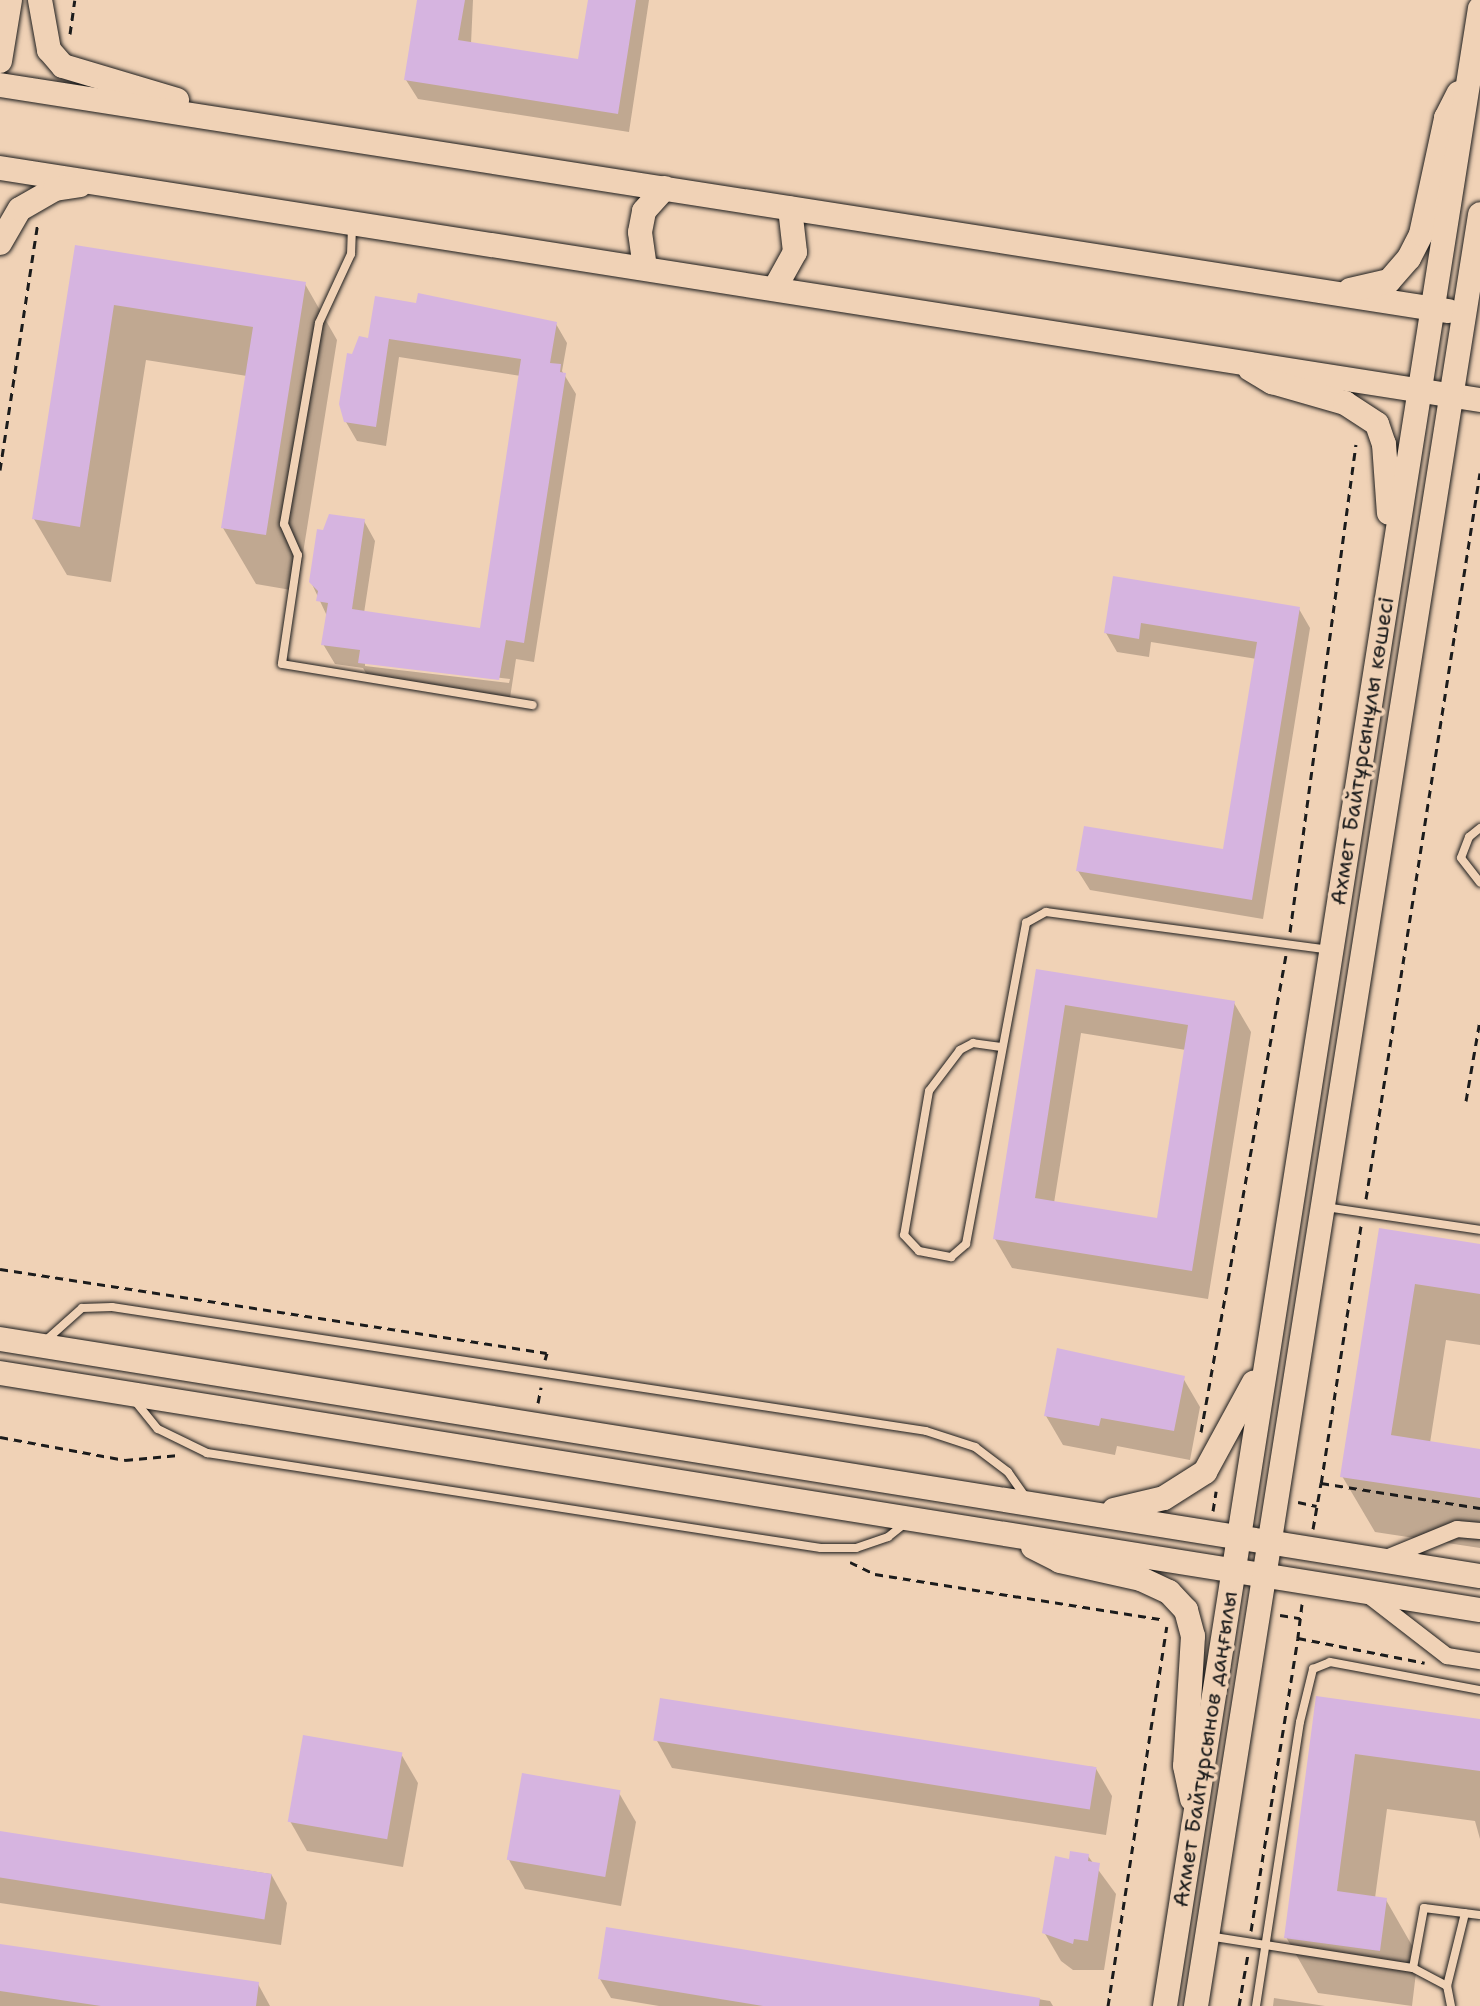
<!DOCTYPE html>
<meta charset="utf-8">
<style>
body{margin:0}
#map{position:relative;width:1480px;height:2006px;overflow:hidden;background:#f0d2b6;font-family:"Shantell Sans",sans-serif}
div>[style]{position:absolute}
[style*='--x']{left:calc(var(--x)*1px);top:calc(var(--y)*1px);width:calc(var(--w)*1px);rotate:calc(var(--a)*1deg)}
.shadow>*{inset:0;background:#0003}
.building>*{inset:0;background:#d6b4e0;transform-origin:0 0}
.path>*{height:3px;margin-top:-1.5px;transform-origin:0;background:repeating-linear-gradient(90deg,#1c1c1c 0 8px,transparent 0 14px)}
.roads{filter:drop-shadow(0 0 2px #1c1c1c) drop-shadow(0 0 2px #1c1c1c)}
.lane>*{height:8px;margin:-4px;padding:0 4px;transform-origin:4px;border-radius:4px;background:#f0d2b6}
.street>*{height:16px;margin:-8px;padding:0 8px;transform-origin:8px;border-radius:8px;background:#f0d2b6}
.secondary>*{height:24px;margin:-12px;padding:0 12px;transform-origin:12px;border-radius:12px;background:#f0d2b6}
span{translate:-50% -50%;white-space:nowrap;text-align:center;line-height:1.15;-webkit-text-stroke:7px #f0d2b6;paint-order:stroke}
.street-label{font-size:22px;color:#1c1c1c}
</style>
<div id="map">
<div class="shadow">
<div style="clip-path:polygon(419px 0,473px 0,471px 44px,580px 61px,590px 0,649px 0,629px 132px,418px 99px,406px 80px)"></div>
<div style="clip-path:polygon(77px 247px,305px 284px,337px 340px,297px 591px,256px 584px,223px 528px,247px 376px,146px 360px,111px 582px,67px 575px,34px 519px)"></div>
<div style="clip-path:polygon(evenodd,556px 324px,567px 343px,562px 371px,576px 394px,534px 662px,516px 659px,510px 698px,371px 682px,363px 668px,335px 664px,323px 644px,327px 616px,311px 582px,324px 532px,364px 521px,375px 541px,364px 613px,482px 631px,521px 376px,399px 357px,386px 446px,357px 441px,346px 422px,354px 356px,370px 340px,556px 324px,365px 662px,510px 679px,509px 683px,365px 666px,365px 662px)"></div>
<div style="clip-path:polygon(1114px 578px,1299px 609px,1310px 628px,1263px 919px,1090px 890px,1078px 871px,1225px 852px,1257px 659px,1151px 642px,1149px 657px,1117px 652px,1106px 633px)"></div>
<div style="clip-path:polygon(evenodd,1038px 971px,1234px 1003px,1251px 1032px,1208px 1299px,1012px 1268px,995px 1239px,1038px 971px,1081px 1033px,1186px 1050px,1159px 1220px,1054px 1203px,1081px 1033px)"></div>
<div style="clip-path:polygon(1380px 1230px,1480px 1246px,1480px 1345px,1446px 1340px,1430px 1443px,1480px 1451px,1480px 1548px,1375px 1532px,1342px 1476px)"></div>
<div style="clip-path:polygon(1058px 1350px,1183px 1378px,1200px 1407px,1190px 1460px,1117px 1446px,1115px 1455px,1063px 1445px,1046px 1416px)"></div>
<div style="clip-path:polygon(1318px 1699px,1480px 1721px,1480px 1839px,1475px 1821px,1387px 1809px,1375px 1898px,1386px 1900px,1418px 1956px,1412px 2006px,1318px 1993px,1286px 1937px)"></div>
<div style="clip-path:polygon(656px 1739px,1095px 1767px,1112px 1796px,1106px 1835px,672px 1768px)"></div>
<div style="clip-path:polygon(401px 1754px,418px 1783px,403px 1867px,307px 1851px,290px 1821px)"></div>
<div style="clip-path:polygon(619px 1793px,636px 1822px,621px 1906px,525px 1889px,509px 1860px)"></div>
<div style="clip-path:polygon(0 1833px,271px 1874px,287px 1903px,281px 1945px,0 1903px)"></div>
<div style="clip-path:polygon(1088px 1856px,1116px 1894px,1104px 1970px,1073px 1970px,1061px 1961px,1044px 1932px,1070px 1861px)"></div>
<div style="clip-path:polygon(608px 1930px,1050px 2001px,1053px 2006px,659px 2006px,611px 1998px,600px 1979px)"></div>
<div style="clip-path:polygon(0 1946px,258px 1984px,270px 2006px,0 2006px)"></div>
<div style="clip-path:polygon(1274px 1998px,1325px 2006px,1273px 2006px)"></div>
</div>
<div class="building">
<div style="clip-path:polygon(417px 0,465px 0,458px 40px,578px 59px,588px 0,636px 0,618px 114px,404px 80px)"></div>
<div style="clip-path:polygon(75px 245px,306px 282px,266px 535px,221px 528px,253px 327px,114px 305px,80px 527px,32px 519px)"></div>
<div style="clip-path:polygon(418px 293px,557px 322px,550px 363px,561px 364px,560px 372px,566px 373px,524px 643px,506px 640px,499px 680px,358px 663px,360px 650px,321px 645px,328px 603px,316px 601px,318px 591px,309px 582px,317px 529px,323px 530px,329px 514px,365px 519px,352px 609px,480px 628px,521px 359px,389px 339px,376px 427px,344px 422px,339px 404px,347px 353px,352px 354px,359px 336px,368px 338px,375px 296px,416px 303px)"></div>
<div style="clip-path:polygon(1113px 576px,1300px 607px,1252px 900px,1076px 871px,1084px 826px,1223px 849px,1257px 642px,1141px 623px,1139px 639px,1104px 633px)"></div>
<div style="clip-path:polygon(evenodd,1036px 969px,1235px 1001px,1192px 1271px,993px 1239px,1036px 969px,1065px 1005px,1188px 1025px,1157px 1218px,1035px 1198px,1065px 1005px)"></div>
<div style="clip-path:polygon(1379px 1228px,1480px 1244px,1480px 1294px,1415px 1284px,1391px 1435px,1480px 1449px,1480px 1498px,1340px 1477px)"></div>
<div style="clip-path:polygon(1057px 1348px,1185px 1376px,1174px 1431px,1101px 1418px,1099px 1426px,1044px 1416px)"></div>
<div style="clip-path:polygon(1316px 1696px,1480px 1719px,1480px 1771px,1355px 1754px,1337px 1891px,1387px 1898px,1380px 1951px,1284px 1938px)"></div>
<div style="left:660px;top:1698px;width:442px;height:43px;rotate:9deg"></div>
<div style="left:303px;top:1735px;width:101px;height:88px;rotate:10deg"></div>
<div style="left:522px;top:1773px;width:100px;height:88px;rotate:10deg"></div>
<div style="left:0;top:1831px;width:275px;height:46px;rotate:9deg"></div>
<div style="clip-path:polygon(1070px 1851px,1089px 1854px,1088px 1861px,1100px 1863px,1088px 1941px,1074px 1939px,1073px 1944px,1042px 1933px,1055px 1856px,1069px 1859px)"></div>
<div style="clip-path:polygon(606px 1927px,1040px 1998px,1039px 2006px,763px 2006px,598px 1979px)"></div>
<div style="clip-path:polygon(0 1944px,259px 1982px,256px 2006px,101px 2006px,0 1991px)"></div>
</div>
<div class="path">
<div style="--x:70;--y:34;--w:34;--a:-82"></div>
<div style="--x:0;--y:470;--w:251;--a:-81.3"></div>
<div style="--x:1290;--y:932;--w:492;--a:-82.3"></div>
<div style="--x:1466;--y:1101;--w:82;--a:-80.2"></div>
<div style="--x:1366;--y:1199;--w:735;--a:-81.08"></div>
<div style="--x:1361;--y:1226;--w:260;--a:98.8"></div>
<div style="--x:1321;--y:1483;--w:161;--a:8.9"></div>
<div style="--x:0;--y:1269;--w:553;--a:8.73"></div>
<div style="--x:547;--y:1353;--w:7;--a:106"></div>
<div style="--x:538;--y:1403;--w:16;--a:-79"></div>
<div style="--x:1201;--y:1432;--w:484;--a:-79.9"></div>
<div style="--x:0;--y:1437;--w:127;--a:10.4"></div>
<div style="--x:125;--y:1460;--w:54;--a:-5.3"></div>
<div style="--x:1298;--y:1502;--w:19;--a:12"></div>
<div style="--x:1213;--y:1511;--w:20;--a:-81"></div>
<div style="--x:1313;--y:1529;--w:47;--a:-80.1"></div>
<div style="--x:850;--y:1562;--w:28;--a:26"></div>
<div style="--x:875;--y:1574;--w:293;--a:9"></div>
<div style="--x:1302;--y:1604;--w:34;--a:97"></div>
<div style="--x:1298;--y:1638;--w:129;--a:11.1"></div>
<div style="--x:1280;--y:1615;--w:20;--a:9"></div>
<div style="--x:1251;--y:1931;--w:297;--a:-80.9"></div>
<div style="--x:1108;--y:2006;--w:384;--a:-81.2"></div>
<div style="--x:1239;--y:2006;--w:53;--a:-80.2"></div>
</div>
<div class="roads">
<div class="lane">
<div style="--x:352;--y:227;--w:27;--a:92"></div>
<div style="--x:351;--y:254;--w:76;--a:114.9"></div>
<div style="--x:319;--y:323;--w:204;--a:99.9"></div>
<div style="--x:284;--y:524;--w:34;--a:66"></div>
<div style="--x:298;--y:555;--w:110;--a:98.4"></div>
<div style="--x:282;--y:664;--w:254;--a:9.3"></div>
<div style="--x:1480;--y:828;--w:14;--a:141"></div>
<div style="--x:1469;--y:837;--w:22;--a:111"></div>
<div style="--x:1461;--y:858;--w:31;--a:52"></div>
<div style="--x:1001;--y:1047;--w:28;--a:-172"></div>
<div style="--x:973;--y:1043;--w:15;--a:152"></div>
<div style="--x:960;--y:1050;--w:51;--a:127.1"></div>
<div style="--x:929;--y:1091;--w:146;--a:99.8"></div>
<div style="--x:904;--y:1235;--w:22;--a:47"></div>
<div style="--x:919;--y:1251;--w:33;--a:11"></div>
<div style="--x:951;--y:1257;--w:20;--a:-41"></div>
<div style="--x:966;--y:1244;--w:327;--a:-79.4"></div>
<div style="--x:1026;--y:923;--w:23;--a:-29"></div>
<div style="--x:1046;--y:912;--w:286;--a:7.6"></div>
<div style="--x:1325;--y:1207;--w:157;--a:8.4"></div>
<div style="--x:44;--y:1342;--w:51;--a:-41.8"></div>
<div style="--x:82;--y:1308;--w:30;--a:-2"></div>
<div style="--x:112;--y:1307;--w:823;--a:8.66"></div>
<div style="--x:926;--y:1431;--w:52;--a:18.1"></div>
<div style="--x:975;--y:1447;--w:41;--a:37.1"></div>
<div style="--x:1008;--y:1472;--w:33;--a:55"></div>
<div style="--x:135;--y:1401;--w:36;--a:51"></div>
<div style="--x:158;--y:1429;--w:55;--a:26.1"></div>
<div style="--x:207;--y:1453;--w:621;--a:8.8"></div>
<div style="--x:821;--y:1548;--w:35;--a:0"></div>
<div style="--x:856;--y:1548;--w:34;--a:-19"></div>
<div style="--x:888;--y:1537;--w:21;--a:-39"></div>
<div style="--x:1208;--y:1936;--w:207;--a:8.9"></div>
<div style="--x:1447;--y:1986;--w:38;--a:-152"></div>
<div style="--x:1413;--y:1968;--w:61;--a:-79.6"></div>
<div style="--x:1424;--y:1908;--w:56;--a:7.1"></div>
<div style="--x:1256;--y:2006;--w:287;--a:-81.2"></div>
<div style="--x:1300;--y:1722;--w:55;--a:-76.2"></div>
<div style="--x:1313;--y:1669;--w:18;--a:-22"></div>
<div style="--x:1330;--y:1662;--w:153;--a:10.6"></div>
<div style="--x:1451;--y:2006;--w:20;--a:-101"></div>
<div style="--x:1447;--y:1986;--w:75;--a:-76.1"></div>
</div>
<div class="street">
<div style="--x:1384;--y:1559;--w:79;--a:-22.3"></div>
<div style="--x:1457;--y:1529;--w:23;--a:5"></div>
<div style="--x:1368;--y:1595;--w:100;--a:37.7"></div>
<div style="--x:1447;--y:1656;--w:33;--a:9"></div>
</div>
<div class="secondary">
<div style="--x:40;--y:0;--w:51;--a:79.8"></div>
<div style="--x:49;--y:50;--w:21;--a:49"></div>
<div style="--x:63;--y:66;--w:119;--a:16.6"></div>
<div style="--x:0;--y:61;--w:62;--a:-80.7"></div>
<div style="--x:0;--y:85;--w:1466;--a:8.87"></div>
<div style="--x:0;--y:168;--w:1498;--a:8.91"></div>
<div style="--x:0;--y:243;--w:39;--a:-60"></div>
<div style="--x:20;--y:209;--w:40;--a:-29.7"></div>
<div style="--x:55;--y:189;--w:25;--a:-9"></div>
<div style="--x:645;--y:268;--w:36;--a:-98"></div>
<div style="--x:640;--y:232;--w:21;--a:-79"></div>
<div style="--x:644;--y:211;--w:31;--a:-48"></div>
<div style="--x:775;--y:288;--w:41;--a:-60.9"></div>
<div style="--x:795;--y:252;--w:44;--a:-96.5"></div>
<div style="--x:1350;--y:290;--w:40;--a:-13"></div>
<div style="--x:1389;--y:281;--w:30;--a:-49"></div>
<div style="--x:1409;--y:258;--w:27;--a:-63"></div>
<div style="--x:1421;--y:234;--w:119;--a:-77.8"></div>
<div style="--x:1446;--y:118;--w:28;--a:-63"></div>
<div style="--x:1250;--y:369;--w:26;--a:31"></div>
<div style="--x:1272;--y:382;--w:76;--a:16"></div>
<div style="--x:1345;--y:403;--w:38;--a:33"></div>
<div style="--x:1377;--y:424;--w:21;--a:71"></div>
<div style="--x:1384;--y:444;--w:69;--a:85.9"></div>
<div style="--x:0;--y:1339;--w:1499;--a:9.1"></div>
<div style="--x:0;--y:1373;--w:1499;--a:9.1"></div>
<div style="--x:1114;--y:1510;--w:51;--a:-13.5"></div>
<div style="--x:1164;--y:1498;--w:49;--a:-32.4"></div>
<div style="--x:1205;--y:1472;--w:102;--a:-61.4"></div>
<div style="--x:1033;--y:1547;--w:30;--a:27"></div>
<div style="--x:1060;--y:1561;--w:83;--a:12.5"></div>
<div style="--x:1141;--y:1579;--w:31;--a:25"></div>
<div style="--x:1169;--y:1592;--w:25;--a:47"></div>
<div style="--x:1186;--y:1610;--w:27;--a:75"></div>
<div style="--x:1193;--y:1636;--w:130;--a:93.5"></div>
<div style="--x:1185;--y:1766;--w:34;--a:78"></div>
<div style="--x:1165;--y:2006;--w:2022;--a:-81.04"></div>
<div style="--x:1196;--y:2006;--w:1814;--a:-80.99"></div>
</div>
</div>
<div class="street-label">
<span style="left:1362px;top:751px;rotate:-81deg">Ахмет Байтұрсынұлы көшесі</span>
<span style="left:1205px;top:1749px;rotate:-81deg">Ахмет Байтұрсынов даңғылы</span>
</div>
</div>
